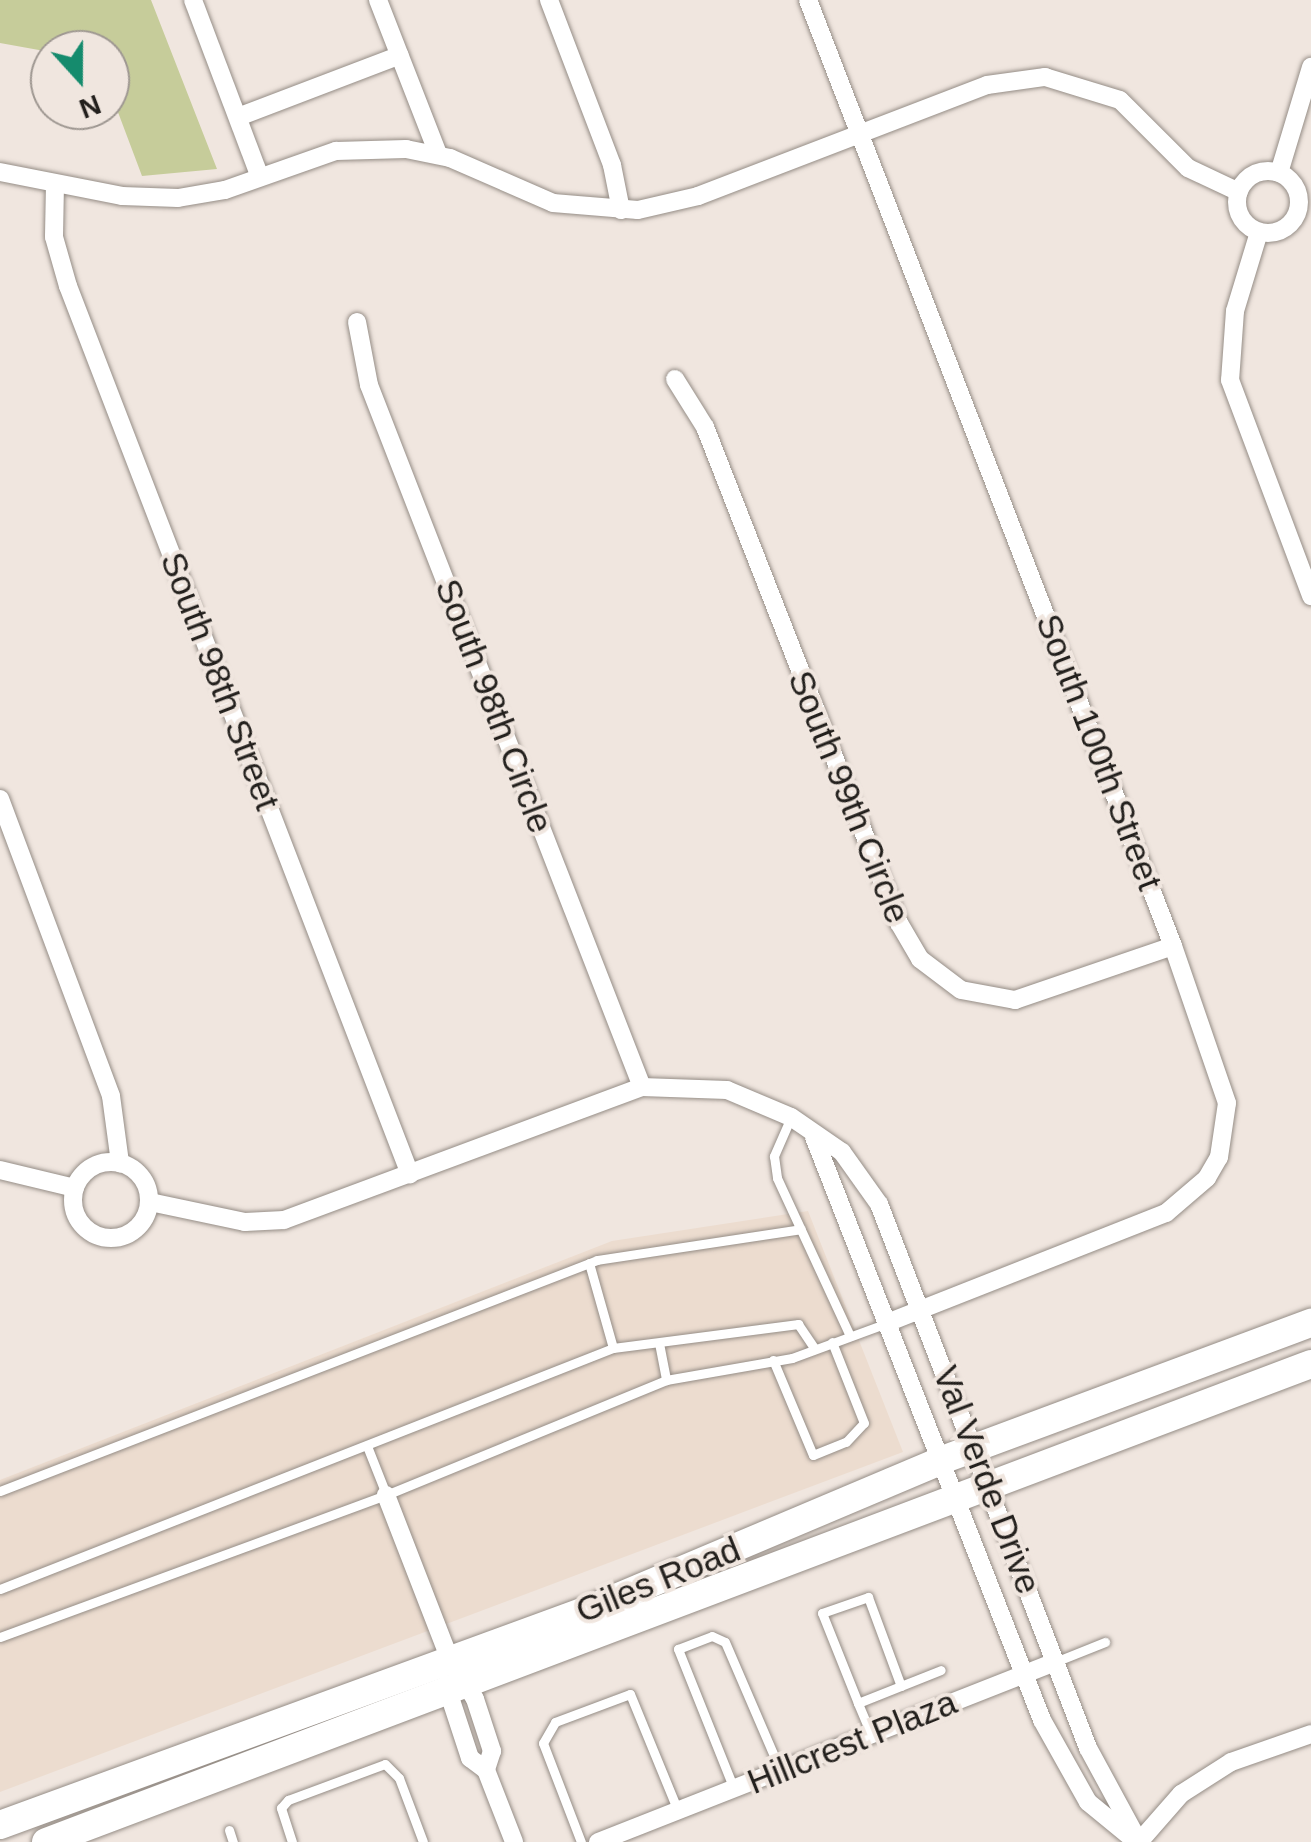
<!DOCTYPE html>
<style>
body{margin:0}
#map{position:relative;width:1311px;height:1842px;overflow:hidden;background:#f0e6df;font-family:Arial,sans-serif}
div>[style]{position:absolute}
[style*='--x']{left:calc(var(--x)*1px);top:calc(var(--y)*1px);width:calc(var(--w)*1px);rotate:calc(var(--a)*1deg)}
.built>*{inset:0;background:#ecdccf}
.green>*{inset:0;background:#c6cc9a}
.roads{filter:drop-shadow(0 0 2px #958d86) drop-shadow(0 0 2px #958d86)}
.service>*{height:9px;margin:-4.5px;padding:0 4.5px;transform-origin:4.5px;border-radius:4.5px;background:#fff}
.minor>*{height:18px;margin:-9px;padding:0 9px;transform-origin:9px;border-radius:9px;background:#fff}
.minor>.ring{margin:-9px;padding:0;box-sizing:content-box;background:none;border:18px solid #fff;border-radius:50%}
.primary>*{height:28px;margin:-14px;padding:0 14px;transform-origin:14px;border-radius:14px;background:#fff}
span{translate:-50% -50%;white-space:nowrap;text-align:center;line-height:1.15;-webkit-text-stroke:8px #f0e6df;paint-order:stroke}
.street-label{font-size:35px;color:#23201d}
.north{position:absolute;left:30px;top:30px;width:100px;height:100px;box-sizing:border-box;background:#f0e6df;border:2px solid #9e9791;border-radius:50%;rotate:159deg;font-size:28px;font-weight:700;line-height:40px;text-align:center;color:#23201d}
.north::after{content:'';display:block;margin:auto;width:35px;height:45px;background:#158b6d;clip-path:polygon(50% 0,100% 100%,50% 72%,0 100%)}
</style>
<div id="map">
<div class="built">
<div style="clip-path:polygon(808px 1211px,903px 1452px,0 1792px,0 1480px,612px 1241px)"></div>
</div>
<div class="green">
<div style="clip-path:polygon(0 0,151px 0,217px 169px,142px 176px,110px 91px,110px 50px,50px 52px,0 43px)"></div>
</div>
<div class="roads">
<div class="service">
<div style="--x:791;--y:1117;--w:43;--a:113.6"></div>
<div style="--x:774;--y:1156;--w:22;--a:82"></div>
<div style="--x:777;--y:1178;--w:174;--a:65.2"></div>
<div style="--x:589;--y:1263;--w:88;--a:74.2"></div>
<div style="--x:659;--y:1343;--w:38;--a:79"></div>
<div style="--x:773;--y:1360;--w:103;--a:67.2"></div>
<div style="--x:813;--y:1455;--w:35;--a:-22"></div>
<div style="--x:846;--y:1442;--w:26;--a:-47"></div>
<div style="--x:864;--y:1423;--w:87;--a:-111.6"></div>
<div style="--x:367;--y:1446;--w:52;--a:68.4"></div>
<div style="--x:0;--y:1491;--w:640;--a:-21.15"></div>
<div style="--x:597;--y:1260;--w:206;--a:-8.6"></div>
<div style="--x:0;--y:1589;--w:659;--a:-21.46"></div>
<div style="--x:613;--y:1348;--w:187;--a:-7.4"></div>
<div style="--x:798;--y:1324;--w:30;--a:56"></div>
<div style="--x:0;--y:1637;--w:411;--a:-20.2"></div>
<div style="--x:386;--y:1495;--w:303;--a:-22.3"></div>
<div style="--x:666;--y:1380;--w:128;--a:-9.9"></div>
<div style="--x:792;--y:1358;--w:101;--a:-20.2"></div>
<div style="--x:1055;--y:1662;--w:54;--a:-21.8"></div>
<div style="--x:858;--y:1703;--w:97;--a:-111.8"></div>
<div style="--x:822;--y:1613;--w:49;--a:-19.2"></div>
<div style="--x:868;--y:1597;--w:95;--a:69.7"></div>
<div style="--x:871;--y:1734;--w:34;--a:-113"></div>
<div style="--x:858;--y:1703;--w:89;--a:-21.7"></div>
<div style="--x:734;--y:1789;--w:151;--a:-111.8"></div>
<div style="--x:678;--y:1649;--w:36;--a:-21"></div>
<div style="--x:712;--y:1636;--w:14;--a:25"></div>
<div style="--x:725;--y:1642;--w:139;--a:66.7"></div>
<div style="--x:229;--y:1830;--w:13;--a:72"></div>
<div style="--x:292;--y:1842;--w:36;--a:-108"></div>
<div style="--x:281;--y:1808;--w:11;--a:-49"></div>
<div style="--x:288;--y:1800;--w:103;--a:-20.4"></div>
<div style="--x:385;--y:1764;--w:20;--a:45"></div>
<div style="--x:399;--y:1778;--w:68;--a:69.4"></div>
<div style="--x:581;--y:1842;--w:106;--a:-111"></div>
<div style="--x:543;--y:1743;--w:24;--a:-60"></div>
<div style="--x:555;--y:1722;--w:80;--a:-20.5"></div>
<div style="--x:630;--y:1694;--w:126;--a:67.7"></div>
</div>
<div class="minor">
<div style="--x:193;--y:0;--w:189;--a:69.3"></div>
<div style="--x:378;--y:0;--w:165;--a:68.7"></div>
<div style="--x:549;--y:0;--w:177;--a:69.1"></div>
<div style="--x:612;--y:165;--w:46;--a:78.7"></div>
<div style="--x:808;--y:0;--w:1014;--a:68.9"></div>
<div style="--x:1173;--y:946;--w:166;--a:71"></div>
<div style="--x:1227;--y:1103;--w:55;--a:98.4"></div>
<div style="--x:1219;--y:1157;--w:24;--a:120"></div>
<div style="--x:1207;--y:1178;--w:54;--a:139.5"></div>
<div style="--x:1166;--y:1213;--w:300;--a:158.5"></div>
<div style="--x:238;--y:117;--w:173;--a:-20.9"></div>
<div class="ring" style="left:1237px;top:171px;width:44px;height:44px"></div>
<div style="--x:0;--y:172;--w:124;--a:11.1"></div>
<div style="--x:122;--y:196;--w:56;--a:2"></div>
<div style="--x:178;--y:198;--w:48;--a:-9.7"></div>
<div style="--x:225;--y:190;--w:118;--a:-19.4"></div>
<div style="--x:336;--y:151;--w:70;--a:-1.6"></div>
<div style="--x:406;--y:149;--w:45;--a:11.6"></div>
<div style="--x:450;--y:158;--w:112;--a:23.6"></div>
<div style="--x:553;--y:203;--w:85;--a:4.7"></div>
<div style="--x:638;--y:210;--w:62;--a:-13.1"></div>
<div style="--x:698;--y:196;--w:310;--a:-21"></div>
<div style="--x:987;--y:85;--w:59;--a:-7.9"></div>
<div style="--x:1045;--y:77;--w:78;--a:17"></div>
<div style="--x:1120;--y:100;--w:96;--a:45"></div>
<div style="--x:1188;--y:168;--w:56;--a:25.2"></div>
<div style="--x:1279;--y:173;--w:111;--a:-73.2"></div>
<div style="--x:55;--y:184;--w:53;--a:91.1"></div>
<div style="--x:54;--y:237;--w:51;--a:74.1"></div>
<div style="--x:68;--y:286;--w:952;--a:68.94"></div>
<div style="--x:1259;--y:232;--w:83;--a:106.9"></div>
<div style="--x:1235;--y:311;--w:69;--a:94.1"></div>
<div style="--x:1230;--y:380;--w:231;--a:69.4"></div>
<div style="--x:357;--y:322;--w:64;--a:79.2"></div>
<div style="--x:369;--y:385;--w:753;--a:68.75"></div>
<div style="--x:675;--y:379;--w:57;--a:58"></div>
<div style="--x:705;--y:427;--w:533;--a:68.64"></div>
<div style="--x:899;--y:923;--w:42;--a:59.7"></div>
<div style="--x:920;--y:959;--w:51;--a:37.1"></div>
<div style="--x:961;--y:990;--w:55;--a:10.5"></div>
<div style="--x:1015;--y:1000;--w:167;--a:-18.9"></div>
<div style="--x:0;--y:799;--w:317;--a:69.5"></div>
<div style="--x:111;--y:1096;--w:68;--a:82.3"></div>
<div style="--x:814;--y:1137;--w:626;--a:68.64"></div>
<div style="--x:1042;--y:1720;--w:94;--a:60.7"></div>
<div style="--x:1088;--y:1802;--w:58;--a:39.4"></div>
<div class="ring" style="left:73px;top:1162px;width:58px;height:58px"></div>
<div style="--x:0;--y:1170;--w:77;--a:13.5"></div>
<div style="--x:150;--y:1202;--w:97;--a:11.9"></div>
<div style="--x:245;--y:1222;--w:39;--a:-3"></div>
<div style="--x:284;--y:1220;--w:382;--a:-20.4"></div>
<div style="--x:642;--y:1087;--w:85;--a:2"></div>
<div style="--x:727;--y:1090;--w:69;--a:22.9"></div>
<div style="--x:791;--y:1117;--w:62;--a:34.5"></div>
<div style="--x:842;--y:1152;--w:64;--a:54.6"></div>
<div style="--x:879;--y:1204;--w:583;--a:68.98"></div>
<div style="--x:1088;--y:1748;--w:107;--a:61.5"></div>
<div style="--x:386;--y:1495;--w:177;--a:68.8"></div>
<div style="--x:450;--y:1660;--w:46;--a:57.3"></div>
<div style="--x:475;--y:1699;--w:55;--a:71.9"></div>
<div style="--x:492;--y:1751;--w:20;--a:108"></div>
<div style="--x:446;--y:1685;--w:77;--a:71.8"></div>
<div style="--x:470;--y:1758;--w:20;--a:37"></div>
<div style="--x:486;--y:1770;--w:77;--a:68.7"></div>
<div style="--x:598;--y:1842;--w:491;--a:-21.5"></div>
<div style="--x:1139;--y:1842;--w:64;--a:-48.8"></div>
<div style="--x:1181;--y:1794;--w:59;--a:-32.6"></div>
<div style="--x:1231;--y:1762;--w:85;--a:-19.3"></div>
</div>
<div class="primary">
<div style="--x:0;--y:1825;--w:628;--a:-20.11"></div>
<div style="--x:590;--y:1609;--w:382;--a:-22.9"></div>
<div style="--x:942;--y:1460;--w:394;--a:-20.4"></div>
<div style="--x:46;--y:1842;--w:1352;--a:-20.7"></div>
</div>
</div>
<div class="street-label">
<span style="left:220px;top:681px;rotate:69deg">South 98th Street</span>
<span style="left:494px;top:706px;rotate:69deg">South 98th Circle</span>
<span style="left:1099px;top:752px;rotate:69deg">South 100th Street</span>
<span style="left:849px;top:797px;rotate:68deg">South 99th Circle</span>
<span style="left:987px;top:1480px;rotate:69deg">Val Verde Drive</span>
<span style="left:658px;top:1580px;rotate:-22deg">Giles Road</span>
<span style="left:852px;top:1742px;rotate:-22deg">Hillcrest Plaza</span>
</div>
<div class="north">N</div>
</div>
